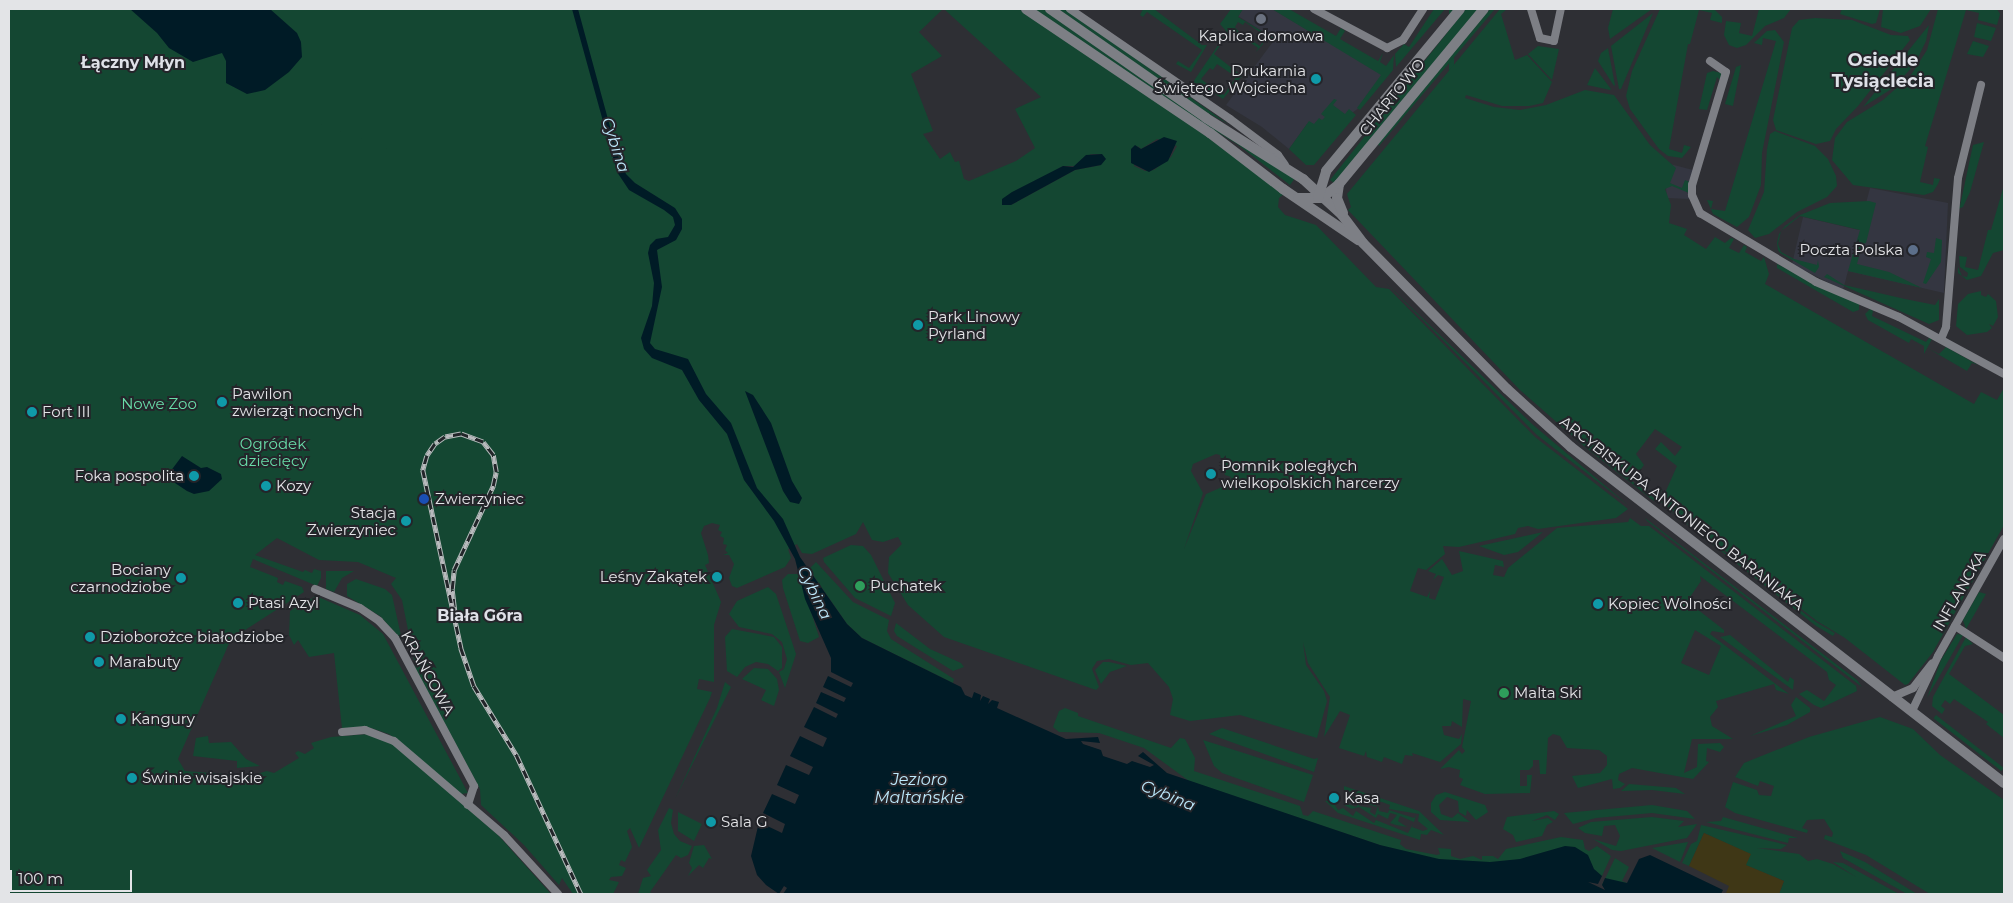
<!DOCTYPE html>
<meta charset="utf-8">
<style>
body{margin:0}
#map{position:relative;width:2013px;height:903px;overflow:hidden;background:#2e2f34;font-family:Montserrat,sans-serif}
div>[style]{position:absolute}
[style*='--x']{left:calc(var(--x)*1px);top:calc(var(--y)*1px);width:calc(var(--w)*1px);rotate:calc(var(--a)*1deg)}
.built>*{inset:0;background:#343641}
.green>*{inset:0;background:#144732;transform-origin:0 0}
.sand>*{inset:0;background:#3f3716}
.water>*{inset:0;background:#001b26}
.minor>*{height:8px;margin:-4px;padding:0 4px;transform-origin:4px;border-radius:4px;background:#7d7f85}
.tertiary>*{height:10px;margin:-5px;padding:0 5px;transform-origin:5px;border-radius:5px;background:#7d7f85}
.rail>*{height:4.5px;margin-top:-2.25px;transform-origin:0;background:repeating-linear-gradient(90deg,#24252a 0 8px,#b9babd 0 16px);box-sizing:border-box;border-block:1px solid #b9babd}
.dots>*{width:14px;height:14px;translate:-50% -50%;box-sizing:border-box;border:2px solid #24252a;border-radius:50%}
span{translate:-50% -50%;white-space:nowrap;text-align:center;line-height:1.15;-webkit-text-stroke:4px #24252a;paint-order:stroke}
.poi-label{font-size:15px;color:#e3e4e7}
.right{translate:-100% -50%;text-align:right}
.left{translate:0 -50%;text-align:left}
.street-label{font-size:15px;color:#e3e4e7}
.park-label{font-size:15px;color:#68dca8}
.neighbourhood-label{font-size:16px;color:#dfe1e8;font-weight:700}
.water-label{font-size:16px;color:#bde9fc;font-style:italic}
.quarter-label{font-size:18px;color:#dfe1e8;font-weight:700}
.frame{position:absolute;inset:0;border:10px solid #e3e4e7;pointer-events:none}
.scale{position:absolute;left:10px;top:870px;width:122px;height:22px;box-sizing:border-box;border:2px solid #e3e4e7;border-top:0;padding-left:6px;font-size:15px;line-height:18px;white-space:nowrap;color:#e3e4e7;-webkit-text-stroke:4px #24252a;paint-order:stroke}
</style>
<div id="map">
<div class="built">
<div style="clip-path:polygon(1243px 9px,1272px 9px,1385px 75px,1359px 108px,1320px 135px,1307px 124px,1289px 149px,1262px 127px,1226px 105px,1275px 39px,1238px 16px)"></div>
<div style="clip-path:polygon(1670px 164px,1693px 170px,1690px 199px,1667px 198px,1665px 178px)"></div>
<div style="clip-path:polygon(1870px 188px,1948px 203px,1944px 293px,1848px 271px,1843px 290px,1792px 264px,1803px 217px,1859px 230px)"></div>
</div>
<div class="green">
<div style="clip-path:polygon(evenodd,9px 9px,943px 9px,919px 32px,942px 56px,911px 74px,933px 131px,923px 134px,940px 159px,950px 152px,955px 162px,959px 161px,964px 179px,969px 181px,1016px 161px,1035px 148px,1015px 109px,1041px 97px,944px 9px,1019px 9px,1198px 130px,1284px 194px,1279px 198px,1278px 207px,1285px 215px,1316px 225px,1376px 287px,1389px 289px,1535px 437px,1628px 509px,1616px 518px,1538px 529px,1528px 526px,1518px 528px,1515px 534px,1459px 547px,1443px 546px,1445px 554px,1426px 570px,1418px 568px,1410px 591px,1427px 597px,1430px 591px,1429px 598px,1435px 600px,1444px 577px,1438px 575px,1433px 580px,1436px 574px,1428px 571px,1442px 559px,1452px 575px,1463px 571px,1459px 551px,1503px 561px,1504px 567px,1495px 565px,1493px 575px,1504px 577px,1508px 568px,1557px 528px,1628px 522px,1630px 518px,1641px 526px,1649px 526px,1856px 686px,1857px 691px,1821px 708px,1814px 705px,1799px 694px,1807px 690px,1824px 701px,1836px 685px,1829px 680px,1827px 672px,1700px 576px,1701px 581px,1688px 600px,1690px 610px,1697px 609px,1724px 630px,1724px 633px,1712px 631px,1710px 634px,1789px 694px,1776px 690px,1774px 684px,1716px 701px,1718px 707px,1710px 717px,1712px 726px,1733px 739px,1692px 739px,1684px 773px,1697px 767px,1698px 744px,1720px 743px,1724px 747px,1720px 752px,1707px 748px,1706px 761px,1709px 762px,1693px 779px,1632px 768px,1619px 774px,1618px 780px,1625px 784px,1620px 788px,1613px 789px,1612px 779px,1578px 788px,1572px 776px,1600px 773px,1607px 765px,1607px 756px,1599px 750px,1567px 748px,1560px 736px,1553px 734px,1548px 738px,1546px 774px,1540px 774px,1539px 760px,1533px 760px,1533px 766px,1529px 770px,1520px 770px,1520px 786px,1527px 786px,1527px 775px,1532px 775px,1530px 793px,1485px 794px,1460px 785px,1463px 779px,1459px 777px,1460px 770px,1449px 767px,1440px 769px,1459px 750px,1462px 754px,1465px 751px,1462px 747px,1471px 701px,1463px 699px,1462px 727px,1452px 721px,1451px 726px,1442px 726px,1444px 735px,1459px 739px,1462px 734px,1461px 744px,1440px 762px,1412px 753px,1413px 756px,1405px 755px,1402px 764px,1384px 757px,1382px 762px,1367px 757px,1366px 751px,1364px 756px,1339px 748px,1350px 715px,1340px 711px,1324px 737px,1330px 697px,1308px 663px,1303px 642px,1306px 665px,1324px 691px,1327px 701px,1317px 738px,1240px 715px,1190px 721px,1170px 715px,1173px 699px,1169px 687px,1148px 663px,1131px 665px,1109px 659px,1097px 661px,1092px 669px,1099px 687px,1096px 690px,944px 637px,908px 605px,888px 573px,889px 557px,902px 544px,898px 537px,883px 542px,872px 540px,863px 522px,856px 534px,812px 554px,802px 553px,797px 544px,788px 549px,791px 558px,785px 567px,737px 588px,732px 586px,729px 578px,734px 564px,729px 555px,723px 555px,728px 553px,725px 550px,727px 545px,723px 544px,724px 538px,720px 536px,722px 532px,718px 530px,720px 525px,712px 523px,704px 526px,701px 533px,708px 555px,709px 563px,705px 565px,721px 602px,714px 625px,714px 682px,699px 679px,697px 689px,712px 692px,710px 698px,639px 848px,630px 828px,627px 831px,632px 847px,625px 862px,621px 860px,619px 865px,626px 868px,622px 876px,611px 877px,609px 880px,619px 882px,613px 894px,573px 894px,562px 878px,559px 885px,524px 845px,481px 805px,480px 789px,416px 670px,402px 600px,391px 584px,396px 578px,358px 562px,319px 560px,277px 538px,255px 555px,303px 572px,305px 570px,312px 573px,314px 569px,321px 571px,321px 578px,317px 586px,253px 559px,250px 567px,278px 578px,277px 582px,283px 585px,285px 581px,302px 587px,304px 592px,231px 639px,178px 759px,185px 771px,250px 776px,267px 771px,274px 773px,299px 758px,295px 753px,298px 751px,305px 754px,314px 748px,311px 743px,331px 737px,369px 734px,394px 745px,498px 835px,551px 894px,9px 894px,9px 9px,1157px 139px,1177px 146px,1171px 157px,1154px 170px,1145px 171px,1134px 166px,1138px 146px,1141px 149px,1157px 139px,9px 9px,1091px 154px,1102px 154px,1101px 165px,1075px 170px,1011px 205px,1041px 179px,1063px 166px,1076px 166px,1091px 154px,9px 9px,1216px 454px,1220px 455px,1225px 475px,1231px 477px,1229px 484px,1206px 494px,1184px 549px,1203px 493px,1191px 471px,1193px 464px,1216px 454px,9px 9px,1695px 630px,1721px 646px,1709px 675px,1681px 663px,1695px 630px)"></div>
<div style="clip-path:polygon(1034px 9px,1043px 9px,1201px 119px,1295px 178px,1290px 185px,1237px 144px,1184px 112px)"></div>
<div style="clip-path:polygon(1058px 9px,1066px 9px,1228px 124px,1199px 108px)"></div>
<div style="clip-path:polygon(1143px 9px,1154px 9px,1202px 45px,1207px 45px,1191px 72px,1176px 64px,1178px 61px,1189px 68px,1202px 50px,1147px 12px,1143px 17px,1140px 15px)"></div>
<div style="clip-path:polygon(1231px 9px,1243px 9px,1238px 17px,1275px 39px,1273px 41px,1245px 22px,1243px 25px,1238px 22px,1235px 27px,1239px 32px,1260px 46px,1263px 42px,1263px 44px,1256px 52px,1258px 48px,1237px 33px,1233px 37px,1228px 34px,1214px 54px,1242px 76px,1223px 99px,1215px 94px,1217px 91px,1224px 95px,1236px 77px,1217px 64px,1213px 70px,1210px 68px,1201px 79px,1213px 88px,1211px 91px,1207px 89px,1207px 96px,1191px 85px,1227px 32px,1220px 24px)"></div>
<div style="clip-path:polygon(1272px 9px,1289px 9px,1336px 36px,1341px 28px,1345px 31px,1340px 39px,1378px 61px,1383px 53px,1380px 62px,1386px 66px,1394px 55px,1393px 70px,1360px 110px,1357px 108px,1381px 75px)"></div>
<div style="clip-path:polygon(1434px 9px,1445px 9px,1396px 67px,1395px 54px,1404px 44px,1409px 47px)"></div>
<div style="left:1449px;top:9px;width:5px;height:135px"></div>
<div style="clip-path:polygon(1466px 9px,1478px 9px,1334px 183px,1330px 180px)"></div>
<div style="clip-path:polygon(1490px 9px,1495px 9px,1379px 146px,1378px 144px)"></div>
<div style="clip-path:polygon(1500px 9px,1507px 9px,1501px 14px,1515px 60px,1527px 55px,1552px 82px,1543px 103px,1529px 106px,1502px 106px,1466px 95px,1465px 98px,1494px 107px,1520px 110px,1546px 105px,1585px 90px,1614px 95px,1650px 145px,1676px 168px,1670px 183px,1682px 188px,1685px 180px,1690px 182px,1689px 193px,1672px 186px,1665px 189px,1671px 205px,1669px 223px,1687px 229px,1684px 235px,1706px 249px,1715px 237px,1725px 243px,1731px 238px,1734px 239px,1729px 248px,1739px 253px,1744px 245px,1747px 247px,1745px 252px,1761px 261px,1764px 257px,1769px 274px,1765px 284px,1974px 404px,1981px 392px,1997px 400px,2004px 388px,2004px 525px,1933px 652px,1908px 684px,1905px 685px,1845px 638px,1817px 621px,1661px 502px,1677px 466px,1655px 449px,1661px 442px,1675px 456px,1682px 447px,1655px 429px,1636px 454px,1644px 465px,1632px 481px,1654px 498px,1663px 489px,1654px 501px,1585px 447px,1520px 390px,1348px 210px,1351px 207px,1347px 194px)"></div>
<div style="clip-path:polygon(1613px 9px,1652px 9px,1610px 39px,1608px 28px)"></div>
<div style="clip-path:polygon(1660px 9px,1714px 9px,1722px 17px,1722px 23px,1710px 20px,1712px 13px,1699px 10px,1690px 44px,1688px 44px,1669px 149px,1682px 153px,1684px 145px,1691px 147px,1682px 158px,1668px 156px,1659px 149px,1630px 109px,1626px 96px,1632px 71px)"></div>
<div style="clip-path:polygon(1759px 9px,1791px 9px,1784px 18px,1765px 26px,1746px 45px,1737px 48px,1729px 45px,1724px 35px,1726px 21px,1741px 23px,1739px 33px,1752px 36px)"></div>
<div style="clip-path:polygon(1842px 9px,1880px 9px,1876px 23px,1872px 24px,1840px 14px)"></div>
<div style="clip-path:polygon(1883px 9px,1931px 9px,1920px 26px,1901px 33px,1881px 27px)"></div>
<div style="clip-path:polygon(1938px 9px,1997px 9px,2000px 14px,1997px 25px,1978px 20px,1979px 13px,1966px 10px,1925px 146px,1928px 147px,1920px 182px,1933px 185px,1934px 178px,1940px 179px,1938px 184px,1933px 192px,1924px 195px,1853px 185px,1832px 160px,1835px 138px,1847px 122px,1883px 100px,1911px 75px,1927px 50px)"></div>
<div style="clip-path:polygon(1653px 13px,1621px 89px,1619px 89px,1611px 46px)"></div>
<div style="clip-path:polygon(1815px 18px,1852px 20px,1891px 35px,1908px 36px,1910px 40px,1858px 106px,1836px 129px,1830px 141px,1816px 144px,1776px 130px,1773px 120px,1792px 28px,1799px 20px)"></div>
<div style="clip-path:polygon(1977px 23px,1996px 28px,1991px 41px,1974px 37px)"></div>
<div style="clip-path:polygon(1929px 25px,1926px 41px,1915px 64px,1893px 88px,1863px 107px)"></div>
<div style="clip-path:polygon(1775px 30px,1784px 42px,1762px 153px,1761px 185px,1749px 217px,1737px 227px,1713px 214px,1707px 200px,1713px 201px,1711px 209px,1725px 211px,1776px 41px,1763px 38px,1762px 45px,1754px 43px,1767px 31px)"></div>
<div style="clip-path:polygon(1973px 41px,1989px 46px,1983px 57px,1967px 54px)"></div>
<div style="clip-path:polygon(1538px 46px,1559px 49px,1552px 80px,1528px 54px)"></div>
<div style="clip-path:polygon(1608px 48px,1615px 85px,1614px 86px,1598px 61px,1601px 53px)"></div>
<div style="clip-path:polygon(1741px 65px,1733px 106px,1725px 104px,1736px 67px)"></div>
<div style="clip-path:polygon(1595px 68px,1611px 89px,1610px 90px,1587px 85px)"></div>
<div style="clip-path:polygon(1713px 71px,1721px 73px,1721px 81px,1717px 77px,1707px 110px,1699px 109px,1707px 73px)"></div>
<div style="clip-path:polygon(1334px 99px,1337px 100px,1333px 105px,1345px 114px,1349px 109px,1356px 115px,1314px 165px,1306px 165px,1289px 149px,1309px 121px,1314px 124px,1319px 118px,1322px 120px,1325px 117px,1321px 114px)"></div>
<div style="clip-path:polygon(1775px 131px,1815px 146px,1828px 159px,1836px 176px,1837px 186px,1827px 197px,1797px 212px,1769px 234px,1755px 238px,1748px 230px,1764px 192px,1767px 149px,1770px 134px)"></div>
<div style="clip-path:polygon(1984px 142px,1970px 192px,1963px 207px,1955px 210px,1960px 206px,1973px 145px)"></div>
<div style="clip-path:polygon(2004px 185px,2004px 250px,1993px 253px,1981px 276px,1967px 280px,1958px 273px,1958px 267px,1962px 276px,1967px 277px,1968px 273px,1960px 267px,1959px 256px,1967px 257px,1965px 267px,1978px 270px,1988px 230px,1991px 230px)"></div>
<div style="clip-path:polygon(1869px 201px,1876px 203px,1866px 243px,1862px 244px,1857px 264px,1889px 272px,1922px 288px,1848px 271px,1860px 230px,1800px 216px,1781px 231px,1778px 244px,1781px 252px,1794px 259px,1817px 265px,1818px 260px,1819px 267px,1815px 273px,1780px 253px,1778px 250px,1777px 243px,1779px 234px,1785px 226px,1800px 215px,1830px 203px)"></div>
<div style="clip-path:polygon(1936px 238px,1942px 240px,1941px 262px,1926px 284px,1923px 283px,1931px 259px,1926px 257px,1927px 252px,1934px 253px)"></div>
<div style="clip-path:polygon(1777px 264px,1859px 304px,1859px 310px,1853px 312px,1777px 268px)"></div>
<div style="clip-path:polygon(1827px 274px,1844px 285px,1905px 299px,1935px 305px,1939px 299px,1939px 320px,1929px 324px,1824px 277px)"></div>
<div style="clip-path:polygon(1386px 283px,1532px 424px,1628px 505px,1537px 435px)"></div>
<div style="clip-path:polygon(1981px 291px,1981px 295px,1986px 297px,1988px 294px,1996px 301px,1998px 317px,1993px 326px,1989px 324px,1992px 328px,1987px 332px,1967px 335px,1956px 326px,1958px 304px,1968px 294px)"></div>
<div style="clip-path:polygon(1870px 309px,1873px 311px,1872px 316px,1926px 342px,1929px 338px,1932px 339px,1924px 354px,1924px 346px,1911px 339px,1909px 343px,1868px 320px,1865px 314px)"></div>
<div style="clip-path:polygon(1946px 347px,1978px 365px,1972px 363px,1967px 371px,1929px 349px,1939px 354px)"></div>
<div style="clip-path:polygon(1660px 503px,1816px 622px,1835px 633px,1833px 636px,1816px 626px)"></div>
<div style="clip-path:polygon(1645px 518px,1857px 680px,1862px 687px,1647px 521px)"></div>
<div style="clip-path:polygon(1543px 532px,1518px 552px,1504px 555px,1479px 546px)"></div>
<div style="clip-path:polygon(851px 545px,863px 546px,871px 555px,895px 603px,891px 616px,855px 598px,824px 562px,823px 558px)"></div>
<div style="clip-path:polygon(816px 562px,853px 602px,889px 620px,887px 631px,891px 639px,954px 679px,953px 683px,862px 638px,847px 624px,809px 569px)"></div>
<div style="clip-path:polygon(326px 571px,354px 571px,342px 578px,334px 592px,326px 589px)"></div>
<div style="clip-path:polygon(788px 574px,799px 574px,819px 637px,808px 643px,800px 641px,783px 588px,782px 580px)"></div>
<div style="clip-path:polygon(356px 579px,385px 589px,392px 595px,402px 640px,380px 616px,347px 596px,347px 584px)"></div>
<div style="clip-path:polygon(768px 587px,776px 594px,796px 654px,785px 688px,779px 672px,784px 669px,787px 659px,782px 642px,772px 634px,739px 627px,729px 614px,737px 601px)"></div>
<div style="clip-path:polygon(1979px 592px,1986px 594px,1966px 629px,1963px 620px)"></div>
<div style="clip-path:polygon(316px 596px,360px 615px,383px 634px,468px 793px,461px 794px,389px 734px,371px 728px,342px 728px,334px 653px,309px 657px,298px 640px,294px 645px,289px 635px,290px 611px)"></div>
<div style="clip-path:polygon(896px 623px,930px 649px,961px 663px,964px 667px,953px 671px,897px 636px,894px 631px)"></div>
<div style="clip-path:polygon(732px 629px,774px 637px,782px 647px,782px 668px,778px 671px,768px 664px,756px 662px,745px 667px,737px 677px,727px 671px,725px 637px)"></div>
<div style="clip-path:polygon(1957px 634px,1963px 635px,1927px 698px,1941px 660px)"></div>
<div style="clip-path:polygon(1730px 635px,1788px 682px,1790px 677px,1794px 680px,1793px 690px,1720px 637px)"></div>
<div style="clip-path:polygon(1966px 637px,1973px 644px,1965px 646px,1949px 674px,2004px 715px,2004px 738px,1986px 724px,1988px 722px,1954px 699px,1950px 704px,1945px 700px,1941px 706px,1945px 709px,1942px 714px,1932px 706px,1933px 697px)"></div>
<div style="clip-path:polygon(1103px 662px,1109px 662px,1127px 666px,1110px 672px,1101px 684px,1095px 670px)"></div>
<div style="clip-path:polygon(754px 668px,768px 669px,777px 679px,779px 690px,774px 706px,761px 700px,766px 690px,742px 679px)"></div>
<div style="clip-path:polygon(725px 682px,731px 687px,675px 799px,717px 708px)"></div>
<div style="clip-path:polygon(1796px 697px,1810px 708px,1810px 712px,1787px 725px,1750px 736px,1796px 716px,1791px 705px)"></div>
<div style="clip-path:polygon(1065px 708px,1078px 713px,1078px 716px,1171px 748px,1180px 738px,1185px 739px,1195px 758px,1194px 771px,1300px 806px,1303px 815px,1308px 816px,1313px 811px,1401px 840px,1400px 844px,1406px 849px,1437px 855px,1440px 854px,1438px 848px,1451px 849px,1451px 856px,1460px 859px,1473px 856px,1482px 860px,1482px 856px,1493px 856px,1498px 859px,1506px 849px,1561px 837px,1583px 840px,1585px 849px,1589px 851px,1597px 846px,1611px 856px,1602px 876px,1535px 856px,1502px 866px,1415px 857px,1189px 781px,1144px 748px,1099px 733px,1059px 732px,1053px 727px,1059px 711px)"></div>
<div style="left:1936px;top:715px;width:86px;height:4px;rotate:38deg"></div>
<div style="clip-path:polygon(1880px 717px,1913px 729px,1940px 755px,2004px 800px,2004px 894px,1930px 894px,1866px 855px,1824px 839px,1825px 835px,1832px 837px,1833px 833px,1824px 819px,1807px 820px,1802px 828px,1808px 830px,1807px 833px,1735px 813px,1725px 807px,1733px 782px,1757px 790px,1759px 795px,1771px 796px,1774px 786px,1760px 781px,1758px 786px,1735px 777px,1744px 763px,1809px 737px)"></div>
<div style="clip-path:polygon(1222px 728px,1314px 759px,1318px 758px,1314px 772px,1209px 734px)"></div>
<div style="clip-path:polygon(208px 736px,209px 743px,231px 742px,246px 759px,260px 766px,237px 768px,237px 761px,193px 756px,196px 738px)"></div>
<div style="clip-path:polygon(1203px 740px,1313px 775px,1304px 802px,1222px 773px,1214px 766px)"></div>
<div style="clip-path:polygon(1629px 784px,1676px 788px,1685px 794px,1652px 790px,1621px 791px)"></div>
<div style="clip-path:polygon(1344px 786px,1419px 811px,1444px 835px,1431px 830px,1427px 835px,1421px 834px,1420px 840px,1338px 813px,1325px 801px,1332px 800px,1338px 810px,1343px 808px,1353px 816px,1356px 811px,1374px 823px,1376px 820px,1408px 833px,1413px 824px,1412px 827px,1423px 831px,1428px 829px,1418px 821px,1419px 814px,1389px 809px,1390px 805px,1382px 802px,1372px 801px,1377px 807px,1361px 802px,1369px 803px,1368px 797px,1358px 796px,1357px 801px,1352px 800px,1356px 793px,1349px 791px,1344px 796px)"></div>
<div style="clip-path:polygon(1445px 792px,1485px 805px,1488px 812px,1476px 820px,1467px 810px,1466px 816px,1459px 812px,1458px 801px,1447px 797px,1439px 805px,1441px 814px,1452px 818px,1458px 813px,1470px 822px,1440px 820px,1431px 812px,1431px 803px,1436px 795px)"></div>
<div style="clip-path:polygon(1347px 796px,1352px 797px,1346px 803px,1356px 807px,1360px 801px,1359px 806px,1371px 808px,1370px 812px,1375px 815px,1378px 806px,1379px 811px,1388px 813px,1389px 810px,1414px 818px,1416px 815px,1415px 819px,1414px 822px,1400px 816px,1398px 821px,1407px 827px,1396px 825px,1390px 823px,1397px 815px,1390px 813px,1388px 819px,1378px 814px,1376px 818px,1359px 807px,1352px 809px,1344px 805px)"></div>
<div style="clip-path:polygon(1652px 805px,1687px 811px,1695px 819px,1652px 813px,1596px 818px,1573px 824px,1564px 813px)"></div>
<div style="clip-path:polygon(669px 808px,673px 810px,671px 823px,674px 834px,680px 841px,692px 846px,688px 855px,681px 858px,676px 855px,650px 892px,653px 894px,638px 894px,643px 878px,651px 876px,647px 870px,661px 850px,658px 830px)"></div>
<div style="clip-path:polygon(1554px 811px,1559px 814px,1555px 820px,1547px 815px,1532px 821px,1548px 818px,1553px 822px,1547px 825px,1542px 836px,1516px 842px,1513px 835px,1503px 829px,1507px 817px)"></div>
<div style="clip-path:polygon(678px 812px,702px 824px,694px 841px,678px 831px)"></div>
<div style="clip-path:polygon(1652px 817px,1684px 821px,1678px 827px,1697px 824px,1687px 838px,1621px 851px,1612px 850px,1593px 839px,1616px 846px,1620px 836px,1615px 825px,1604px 826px,1602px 836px,1585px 833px,1578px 828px,1591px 822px)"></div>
<div style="clip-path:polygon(1723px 817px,1798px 838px,1789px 838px,1788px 843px,1706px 822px,1721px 821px)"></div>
<div style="clip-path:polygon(1701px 825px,1787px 845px,1781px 849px,1757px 848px,1799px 854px,1808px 861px,1817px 859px,1833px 864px,1856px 877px,1833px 862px,1843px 863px,1899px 894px,1779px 894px,1784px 881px,1745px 865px,1750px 854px,1704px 833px,1689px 866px,1682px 863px,1691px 844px,1697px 841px)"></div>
<div style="clip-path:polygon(1688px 842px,1680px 862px,1652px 848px)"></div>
<div style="clip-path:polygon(704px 845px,712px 859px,709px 858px,703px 868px,699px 865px,688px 876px,692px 868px,689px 863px,694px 846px)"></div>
<div style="clip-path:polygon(1840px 851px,1865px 862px,1917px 894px,1907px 894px,1843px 858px)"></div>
<div style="clip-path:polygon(1615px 858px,1629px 867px,1622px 881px,1627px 883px,1602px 885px)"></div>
</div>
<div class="sand">
<div style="clip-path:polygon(1704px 833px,1751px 854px,1746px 865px,1784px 881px,1779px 894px,1729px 894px,1726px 893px,1729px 886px,1689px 866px)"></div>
</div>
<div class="water">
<div style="clip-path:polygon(130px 9px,270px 9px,297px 33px,301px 42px,302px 57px,289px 72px,265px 90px,247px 94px,226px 83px,226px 61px,222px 53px,193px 62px,169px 48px,157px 33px)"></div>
<div style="clip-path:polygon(572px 9px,578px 9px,618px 156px,626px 174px,635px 183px,675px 208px,682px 219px,682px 229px,676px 240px,657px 250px,662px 287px,650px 343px,655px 349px,688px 359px,706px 394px,731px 423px,757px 488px,783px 519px,800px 557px,847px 624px,862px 638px,961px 687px,965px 695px,972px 698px,974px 692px,981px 695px,980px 701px,983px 696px,990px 699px,988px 704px,992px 700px,999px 702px,997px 708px,1066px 739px,1098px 737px,1100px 743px,1081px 741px,1083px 744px,1101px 750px,1103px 756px,1127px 764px,1132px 761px,1150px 767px,1154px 765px,1138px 756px,1143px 752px,1167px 773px,1380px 845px,1439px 859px,1490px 862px,1520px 859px,1565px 846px,1575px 847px,1588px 855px,1594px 869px,1602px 876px,1598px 884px,1588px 882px,1605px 890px,1602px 885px,1605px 878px,1627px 883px,1639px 859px,1650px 855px,1723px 890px,1721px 894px,783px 894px,787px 888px,784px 886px,779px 894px,766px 885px,757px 875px,751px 856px,759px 822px,782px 833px,785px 824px,763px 813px,772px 794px,795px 804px,799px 795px,777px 785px,786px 765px,809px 775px,813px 767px,790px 756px,800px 736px,823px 747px,827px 738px,804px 727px,814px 707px,836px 718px,838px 714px,816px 703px,821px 692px,844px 702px,846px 698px,823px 687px,828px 676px,851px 687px,853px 683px,831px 672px,831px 658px,805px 599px,795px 559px,774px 521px,744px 480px,727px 434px,699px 400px,682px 370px,652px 358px,644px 349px,641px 338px,652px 306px,654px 283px,648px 253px,650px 245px,656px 239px,668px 237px,675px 225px,673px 217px,664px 210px,629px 190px,617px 172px)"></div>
<div style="clip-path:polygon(1164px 137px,1177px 141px,1168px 161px,1149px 172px,1131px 163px,1131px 149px,1135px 145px,1141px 149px)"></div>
<div style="clip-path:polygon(1102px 154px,1106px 159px,1101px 165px,1075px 170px,1011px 205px,1002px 205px,1002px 199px,1012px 192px,1063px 166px,1073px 167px,1086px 155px)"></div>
<div style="clip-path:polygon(745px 391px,753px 395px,771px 423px,792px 481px,802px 498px,799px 504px,790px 502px,783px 491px)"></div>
<div style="clip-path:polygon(182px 456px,201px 468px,207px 467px,221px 474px,222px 479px,209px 491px,194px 494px,187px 491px,172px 481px,170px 472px)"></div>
</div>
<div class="minor">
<div style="--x:1070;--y:9;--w:194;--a:34.5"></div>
<div style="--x:1230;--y:119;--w:60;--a:36.9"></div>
<div style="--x:1278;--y:155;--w:12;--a:55"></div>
<div style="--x:1314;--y:9;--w:83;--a:28.1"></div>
<div style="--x:1387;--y:48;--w:18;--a:-27"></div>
<div style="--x:1403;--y:40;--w:37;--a:-57"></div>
<div style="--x:1531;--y:9;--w:30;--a:73"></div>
<div style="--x:1540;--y:38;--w:14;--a:12"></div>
<div style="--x:1554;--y:41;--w:33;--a:-78"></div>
<div style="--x:1710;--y:61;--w:19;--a:35"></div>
<div style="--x:1726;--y:72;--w:118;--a:106.7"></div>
<div style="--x:1692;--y:185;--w:10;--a:90"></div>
<div style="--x:1692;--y:195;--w:20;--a:66"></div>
<div style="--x:1700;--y:213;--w:135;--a:30.7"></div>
<div style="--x:1816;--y:282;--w:90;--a:22.9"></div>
<div style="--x:1899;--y:317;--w:119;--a:28.5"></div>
<div style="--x:1941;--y:339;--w:13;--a:-67"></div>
<div style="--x:1946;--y:327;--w:149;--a:-85.4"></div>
<div style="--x:1958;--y:178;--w:96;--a:-76.1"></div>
<div style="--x:315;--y:589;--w:49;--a:22.9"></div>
<div style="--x:360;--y:608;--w:23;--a:34"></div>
<div style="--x:379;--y:621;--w:23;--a:47"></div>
<div style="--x:395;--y:638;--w:168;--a:61.9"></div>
<div style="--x:474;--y:786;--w:20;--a:108"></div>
<div style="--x:1955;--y:626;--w:59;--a:33.1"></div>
<div style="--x:1892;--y:697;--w:23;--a:-23"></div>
<div style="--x:1913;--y:688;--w:31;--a:-52"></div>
<div style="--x:1912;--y:711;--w:61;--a:-64.7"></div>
<div style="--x:1938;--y:656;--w:134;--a:-60.6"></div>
<div style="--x:342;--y:732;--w:23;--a:-5"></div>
<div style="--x:365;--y:730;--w:31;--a:21"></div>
<div style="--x:394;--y:741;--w:145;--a:40.5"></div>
<div style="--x:504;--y:835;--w:80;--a:47.5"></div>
</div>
<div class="tertiary">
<div style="--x:1026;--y:9;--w:222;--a:34"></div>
<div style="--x:1210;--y:133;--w:92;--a:37.5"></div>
<div style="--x:1283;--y:189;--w:91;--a:34.2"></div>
<div style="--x:1050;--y:9;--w:190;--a:34.9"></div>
<div style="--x:1206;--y:118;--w:115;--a:32.2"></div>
<div style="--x:1303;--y:179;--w:53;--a:42.7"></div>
<div style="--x:1342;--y:215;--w:35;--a:53"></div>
<div style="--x:1363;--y:243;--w:205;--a:45.4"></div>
<div style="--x:1507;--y:389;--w:86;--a:42.2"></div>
<div style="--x:1571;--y:447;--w:548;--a:37.81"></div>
<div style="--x:1339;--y:184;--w:14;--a:98"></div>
<div style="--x:1337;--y:198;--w:16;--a:68"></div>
<div style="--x:1298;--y:198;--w:24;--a:0"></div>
<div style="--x:1322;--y:198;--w:22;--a:-39"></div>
<div style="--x:1339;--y:184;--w:227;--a:-50.4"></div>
<div style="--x:1318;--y:198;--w:28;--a:-73"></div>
<div style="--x:1326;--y:171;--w:210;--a:-50.4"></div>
</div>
<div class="rail">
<div style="--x:456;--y:623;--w:34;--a:-97"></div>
<div style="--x:452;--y:589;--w:19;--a:-84"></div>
<div style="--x:454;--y:570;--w:93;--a:-65.1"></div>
<div style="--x:493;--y:486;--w:14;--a:-78"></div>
<div style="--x:496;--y:472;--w:17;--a:-100"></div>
<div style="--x:493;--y:455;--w:16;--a:-128"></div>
<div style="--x:483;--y:442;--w:23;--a:-160"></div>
<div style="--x:461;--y:434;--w:16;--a:169"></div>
<div style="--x:445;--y:437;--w:12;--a:145"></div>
<div style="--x:435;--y:444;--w:14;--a:124"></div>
<div style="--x:427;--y:456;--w:15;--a:106"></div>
<div style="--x:423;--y:470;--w:182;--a:77.9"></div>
<div style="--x:461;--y:648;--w:40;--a:71.1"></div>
<div style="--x:474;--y:686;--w:82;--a:58.4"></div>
<div style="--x:517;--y:756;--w:152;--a:65.1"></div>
</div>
<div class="dots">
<div style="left:1261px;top:19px;background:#6b7280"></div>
<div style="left:1316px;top:79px;background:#0f9aa8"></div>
<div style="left:1913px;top:250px;background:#5c6f8a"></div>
<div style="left:918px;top:325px;background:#0f9aa8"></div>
<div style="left:222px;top:402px;background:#0f9aa8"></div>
<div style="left:32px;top:412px;background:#0f9aa8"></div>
<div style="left:1211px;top:474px;background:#0f9aa8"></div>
<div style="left:194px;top:476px;background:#0f9aa8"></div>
<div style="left:266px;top:486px;background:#0f9aa8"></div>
<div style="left:424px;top:499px;background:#1a4fb4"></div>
<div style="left:406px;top:521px;background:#0f9aa8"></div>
<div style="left:717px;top:577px;background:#0f9aa8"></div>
<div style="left:181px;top:578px;background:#0f9aa8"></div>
<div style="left:860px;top:586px;background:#2e9e5b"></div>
<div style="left:238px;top:603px;background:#0f9aa8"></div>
<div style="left:1598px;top:604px;background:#0f9aa8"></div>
<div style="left:90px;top:637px;background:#0f9aa8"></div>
<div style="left:99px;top:662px;background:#0f9aa8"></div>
<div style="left:1504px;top:693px;background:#2e9e5b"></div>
<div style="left:121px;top:719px;background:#0f9aa8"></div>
<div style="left:132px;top:778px;background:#0f9aa8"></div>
<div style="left:1334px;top:798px;background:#0f9aa8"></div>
<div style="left:711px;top:822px;background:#0f9aa8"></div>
</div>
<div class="poi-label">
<span style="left:1261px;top:36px">Kaplica domowa</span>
<span class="right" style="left:1306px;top:79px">Drukarnia<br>Świętego Wojciecha</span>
<span class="right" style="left:1903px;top:250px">Poczta Polska</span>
<span class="left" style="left:928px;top:325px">Park Linowy<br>Pyrland</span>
<span class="left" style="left:232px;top:402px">Pawilon<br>zwierząt nocnych</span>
<span class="left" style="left:42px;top:412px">Fort III</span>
<span class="left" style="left:1221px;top:474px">Pomnik poległych<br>wielkopolskich harcerzy</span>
<span class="right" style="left:184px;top:476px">Foka pospolita</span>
<span class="left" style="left:276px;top:486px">Kozy</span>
<span class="left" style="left:435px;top:499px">Zwierzyniec</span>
<span class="right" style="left:396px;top:521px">Stacja<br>Zwierzyniec</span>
<span class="right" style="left:171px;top:578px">Bociany<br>czarnodziobe</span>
<span class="right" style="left:707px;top:577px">Leśny Zakątek</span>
<span class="left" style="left:870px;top:586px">Puchatek</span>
<span class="left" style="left:248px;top:603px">Ptasi Azyl</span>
<span class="left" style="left:1608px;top:604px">Kopiec Wolności</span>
<span class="left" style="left:100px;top:637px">Dzioborożce białodziobe</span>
<span class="left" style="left:109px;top:662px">Marabuty</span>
<span class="left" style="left:1514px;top:693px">Malta Ski</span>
<span class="left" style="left:131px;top:719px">Kangury</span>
<span class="left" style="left:142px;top:778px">Świnie wisajskie</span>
<span class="left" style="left:1344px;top:798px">Kasa</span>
<span class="left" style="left:721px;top:822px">Sala G</span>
</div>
<div class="street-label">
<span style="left:1392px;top:97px;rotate:-51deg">CHARTOWO</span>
<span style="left:1682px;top:513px;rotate:38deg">ARCYBISKUPA ANTONIEGO BARANIAKA</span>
<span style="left:1959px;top:591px;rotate:-60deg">INFLANCKA</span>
<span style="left:428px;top:673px;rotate:61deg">KRAŃCOWA</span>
</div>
<div class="park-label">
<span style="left:159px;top:404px">Nowe Zoo</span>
<span style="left:273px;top:452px">Ogródek<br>dziecięcy</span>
</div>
<div class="neighbourhood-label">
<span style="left:133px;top:63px">Łączny Młyn</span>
<span style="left:480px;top:616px">Biała Góra</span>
</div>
<div class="water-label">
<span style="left:615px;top:145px;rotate:72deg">Cybina</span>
<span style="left:814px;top:593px;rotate:64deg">Cybina</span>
<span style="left:919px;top:789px">Jezioro<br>Maltańskie</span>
<span style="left:1168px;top:796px;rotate:22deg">Cybina</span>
</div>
<div class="quarter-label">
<span style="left:1883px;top:71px">Osiedle<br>Tysiąclecia</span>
</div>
<div class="frame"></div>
<div class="scale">100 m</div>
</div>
